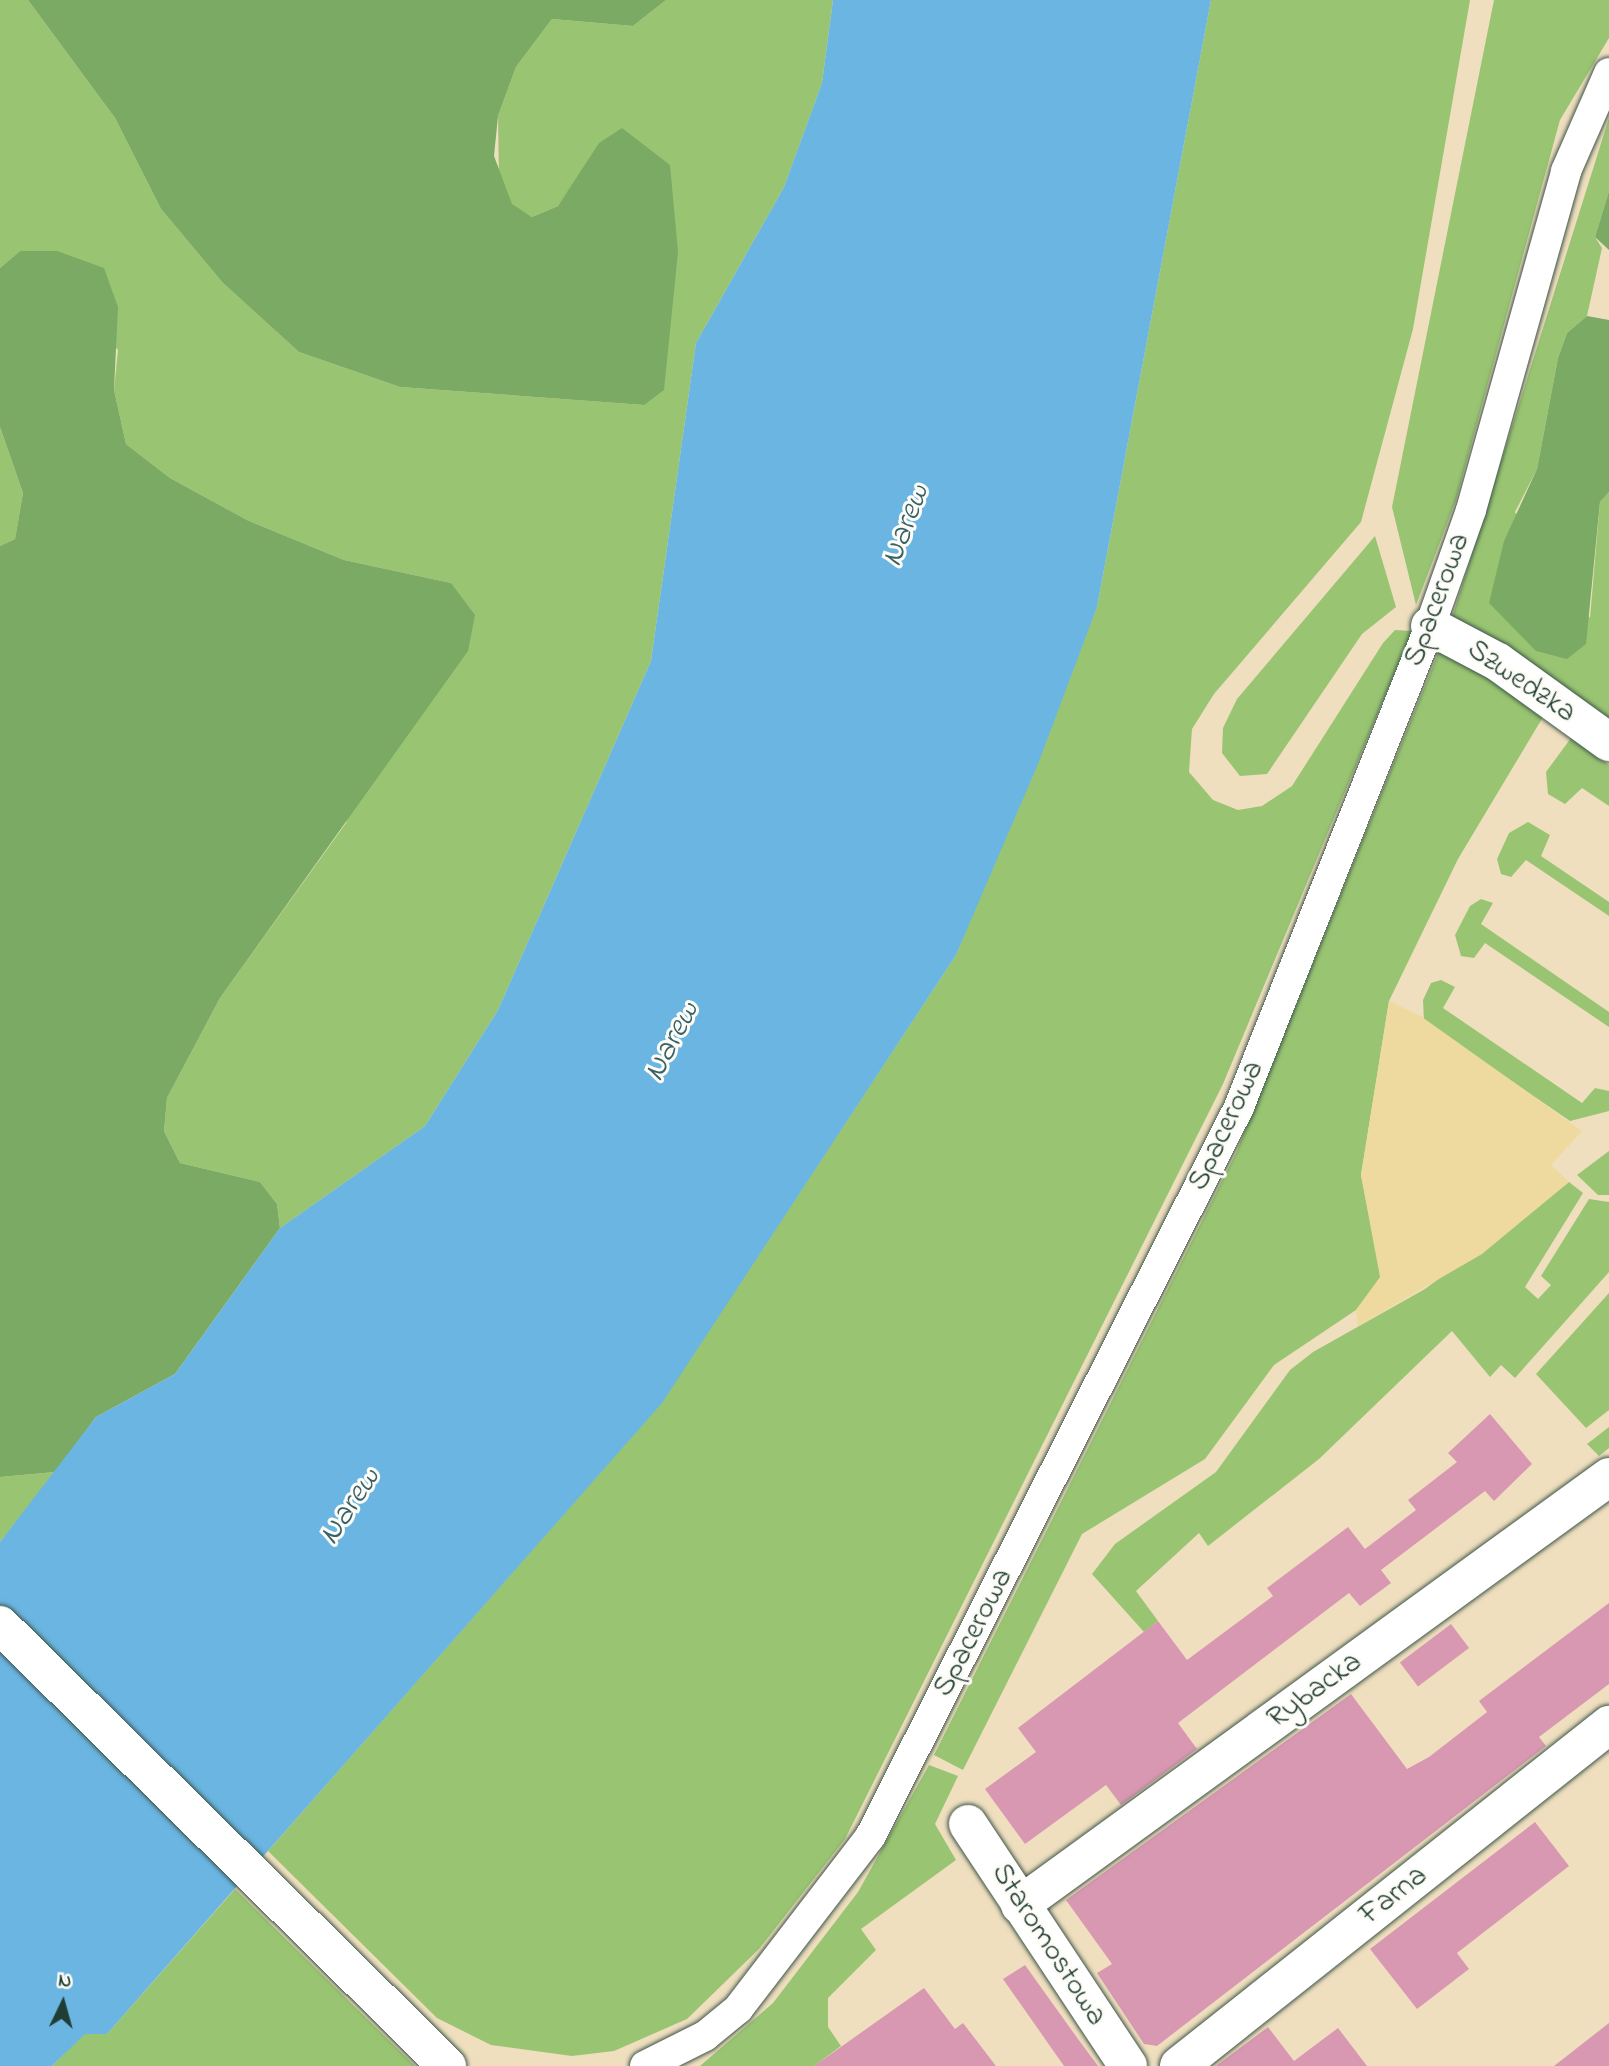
<!DOCTYPE html>
<style>
body{margin:0}
#map{position:relative;width:1609px;height:2066px;overflow:hidden;background:#efdfbf;font-family:"Indie Flower",sans-serif}
div>[style]{position:absolute}
[style*='--x']{left:calc(var(--x)*1px);top:calc(var(--y)*1px);width:calc(var(--w)*1px);rotate:calc(var(--a)*1deg)}
.green>*{inset:0;background:#99c572}
.forest>*{inset:0;background:#7aaa64}
.sand>*{inset:0;background:#eeda9e}
.water>*{inset:0;background:#6bb5e3}
.building>*{inset:0;background:#d898b2;transform-origin:0 0}
.roads{filter:drop-shadow(0 0 2px #3e5549) drop-shadow(0 0 2px #3e5549)}
.pedestrian>*{height:30px;margin:-15px;padding:0 15px;transform-origin:15px;border-radius:15px;background:#fff}
.minor>*{height:38px;margin:-19px;padding:0 19px;transform-origin:19px;border-radius:19px;background:#fff}
.tertiary>*{height:38px;margin:-19px;padding:0 19px;transform-origin:19px;border-radius:19px;background:#fff}
span{translate:-50% -50%;white-space:nowrap;text-align:center;line-height:1.15;-webkit-text-stroke:6px #fdfcf7;paint-order:stroke}
.street-label{font-size:30px;color:#1f3d34}
.water-label{font-size:32px;color:#366169;font-style:italic}
.north{position:absolute;left:28px;top:1968px;width:70px;height:70px;-webkit-text-stroke:5px #fdfcf7;paint-order:stroke;rotate:5deg;font-size:19px;font-weight:700;line-height:28px;text-align:center;color:#1f3d34}
.north::after{content:'';display:block;margin:auto;width:24px;height:32px;background:#1f3d34;clip-path:polygon(50% 0,100% 100%,50% 72%,0 100%)}
</style>
<div id="map">
<div class="green">
<div style="clip-path:polygon(0 0,28px 0,115px 118px,161px 209px,223px 283px,299px 352px,400px 387px,644px 405px,579px 176px,558px 206px,532px 217px,512px 205px,499px 182px,498px 116px,516px 67px,552px 19px,633px 26px,666px 0,833px 0,822px 83px,784px 187px,696px 343px,651px 661px,498px 1010px,425px 1126px,280px 1228px,277px 1204px,260px 1182px,180px 1163px,164px 1131px,167px 1098px,220px 998px,346px 823px,451px 583px,344px 560px,247px 520px,170px 478px,126px 444px,114px 390px,118px 350px,20px 251px,0 268px)"></div>
<div style="clip-path:polygon(1211px 0,1470px 0,1413px 329px,1361px 522px,1214px 694px,1192px 729px,1189px 772px,1213px 800px,1238px 810px,1262px 806px,1292px 786px,1383px 643px,1395px 630px,1412px 631px,1223px 1084px,845px 1839px,759px 1949px,687px 2019px,614px 2051px,572px 2056px,491px 2045px,437px 2018px,268px 1851px,661px 1403px,956px 955px,1097px 607px)"></div>
<div style="clip-path:polygon(1494px 0,1609px 0,1609px 38px,1560px 120px,1456px 500px,1416px 605px,1392px 507px)"></div>
<div style="clip-path:polygon(1609px 118px,1609px 191px,1595px 237px,1602px 248px,1587px 316px,1567px 333px,1558px 358px,1537px 469px,1515px 512px,1590px 618px,1600px 502px,1609px 492px,1609px 729px,1450px 624px)"></div>
<div style="clip-path:polygon(0 427px,23px 493px,15px 539px,0 546px)"></div>
<div style="clip-path:polygon(1375px 536px,1396px 607px,1362px 634px,1267px 774px,1240px 776px,1222px 753px,1223px 728px,1237px 699px)"></div>
<div style="clip-path:polygon(1442px 644px,1543px 717px,1458px 859px,1389px 1001px,1361px 1175px,1381px 1277px,1356px 1310px,1274px 1365px,1205px 1459px,1082px 1534px,963px 1770px,934px 1755px,1236px 1153px)"></div>
<div style="clip-path:polygon(1571px 738px,1609px 765px,1609px 806px,1582px 788px,1565px 804px,1548px 794px,1546px 772px)"></div>
<div style="clip-path:polygon(1528px 822px,1550px 835px,1541px 856px,1609px 902px,1609px 916px,1526px 860px,1511px 877px,1501px 874px,1497px 859px,1509px 833px)"></div>
<div style="clip-path:polygon(1481px 899px,1493px 903px,1481px 924px,1609px 1012px,1609px 1027px,1485px 943px,1474px 958px,1461px 956px,1455px 935px,1470px 906px)"></div>
<div style="clip-path:polygon(1441px 980px,1455px 987px,1443px 1008px,1582px 1103px,1595px 1088px,1609px 1091px,1609px 1111px,1570px 1121px,1424px 1021px,1423px 1000px,1431px 983px)"></div>
<div style="clip-path:polygon(1609px 1151px,1609px 1195px,1598px 1195px,1577px 1175px)"></div>
<div style="clip-path:polygon(1569px 1182px,1583px 1193px,1525px 1287px,1538px 1299px,1551px 1285px,1541px 1276px,1589px 1199px,1609px 1202px,1609px 1272px,1515px 1378px,1501px 1365px,1490px 1377px,1452px 1331px,1319px 1459px,1208px 1546px,1199px 1533px,1136px 1591px,1158px 1621px,1144px 1632px,1092px 1574px,1115px 1544px,1216px 1472px,1290px 1370px,1313px 1352px,1425px 1289px)"></div>
<div style="clip-path:polygon(1609px 1293px,1609px 1410px,1586px 1428px,1536px 1374px)"></div>
<div style="clip-path:polygon(1609px 1427px,1609px 1448px,1599px 1456px,1587px 1444px)"></div>
<div style="clip-path:polygon(55px 1472px,0 1542px,0 1477px)"></div>
<div style="clip-path:polygon(929px 1765px,958px 1776px,935px 1824px,956px 1860px,861px 1929px,876px 1950px,828px 1998px,828px 2027px,841px 2046px,814px 2066px,700px 2066px,773px 2003px,858px 1892px)"></div>
<div style="clip-path:polygon(235px 1889px,415px 2066px,52px 2066px,85px 2033px,107px 2034px)"></div>
</div>
<div class="forest">
<div style="clip-path:polygon(28px 0,666px 0,633px 26px,552px 19px,516px 67px,498px 116px,494px 156px,512px 204px,532px 217px,558px 206px,599px 143px,622px 128px,670px 165px,678px 252px,664px 390px,644px 405px,400px 387px,299px 352px,223px 283px,161px 209px,115px 118px)"></div>
<div style="clip-path:polygon(1609px 191px,1609px 250px,1595px 237px)"></div>
<div style="clip-path:polygon(20px 251px,57px 251px,104px 268px,118px 307px,114px 390px,126px 444px,170px 478px,247px 520px,344px 560px,451px 583px,475px 615px,468px 651px,220px 998px,167px 1098px,164px 1131px,180px 1163px,260px 1182px,277px 1204px,280px 1228px,175px 1374px,96px 1417px,55px 1472px,0 1477px,0 546px,15px 539px,23px 493px,0 427px,0 268px)"></div>
<div style="clip-path:polygon(1587px 316px,1609px 320px,1609px 492px,1600px 502px,1586px 644px,1567px 659px,1536px 651px,1489px 603px,1504px 541px,1537px 469px,1558px 358px,1567px 333px)"></div>
</div>
<div class="sand">
<div style="clip-path:polygon(1389px 1001px,1422px 1017px,1582px 1131px,1551px 1165px,1569px 1182px,1482px 1254px,1358px 1326px,1356px 1310px,1380px 1277px,1361px 1175px)"></div>
</div>
<div class="water">
<div style="clip-path:polygon(833px 0,1211px 0,1097px 607px,1038px 764px,956px 955px,662px 1403px,107px 2034px,85px 2034px,52px 2066px,0 2066px,0 1542px,96px 1417px,175px 1374px,280px 1228px,425px 1126px,498px 1010px,651px 661px,696px 343px,784px 187px,822px 83px)"></div>
</div>
<div class="building">
<div style="clip-path:polygon(1490px 1414px,1532px 1464px,1494px 1501px,1485px 1491px,1381px 1570px,1391px 1583px,1360px 1606px,1349px 1593px,1178px 1723px,1197px 1749px,1121px 1805px,1106px 1785px,1025px 1844px,985px 1789px,1036px 1752px,1018px 1728px,1158px 1621px,1187px 1660px,1273px 1596px,1267px 1588px,1348px 1527px,1365px 1549px,1416px 1510px,1408px 1500px,1457px 1462px,1448px 1453px)"></div>
<div style="clip-path:polygon(1609px 1603px,1609px 1684px,1539px 1737px,1546px 1746px,1157px 2046px,1144px 2044px,1097px 1973px,1112px 1964px,1066px 1900px,1351px 1694px,1407px 1769px,1429px 1757px,1487px 1712px,1479px 1701px)"></div>
<div style="left:1451px;top:1624px;width:30px;height:64px;rotate:53deg"></div>
<div style="clip-path:polygon(1535px 1822px,1569px 1866px,1457px 1953px,1469px 1969px,1417px 2009px,1370px 1949px)"></div>
<div style="clip-path:polygon(1025px 1965px,1078px 2039px,1098px 2066px,1064px 2066px,1003px 1979px)"></div>
<div style="clip-path:polygon(924px 1988px,955px 2029px,963px 2023px,996px 2066px,814px 2066px)"></div>
<div style="clip-path:polygon(1609px 2023px,1609px 2066px,1554px 2066px)"></div>
<div style="clip-path:polygon(1268px 2027px,1294px 2061px,1338px 2028px,1367px 2066px,1216px 2066px)"></div>
</div>
<div class="roads">
<div class="pedestrian">
<div style="--x:645;--y:2066;--w:67;--a:-26.6"></div>
<div style="--x:705;--y:2036;--w:43;--a:-39.3"></div>
<div style="--x:738;--y:2009;--w:217;--a:-52.5"></div>
<div style="--x:870;--y:1837;--w:818;--a:-63.18"></div>
<div style="--x:1239;--y:1107;--w:518;--a:-68.34"></div>
<div style="--x:1430;--y:626;--w:123;--a:-70.5"></div>
<div style="--x:1471;--y:510;--w:352;--a:-74.3"></div>
<div style="--x:1566;--y:171;--w:107;--a:-66.3"></div>
</div>
<div class="minor">
<div style="--x:1430;--y:626;--w:77;--a:27.9"></div>
<div style="--x:1498;--y:662;--w:137;--a:35.8"></div>
<div style="--x:968;--y:1824;--w:290;--a:56.5"></div>
<div style="--x:1020;--y:1905;--w:728;--a:-36"></div>
<div style="--x:1179;--y:2066;--w:549;--a:-38.42"></div>
</div>
<div class="tertiary">
<div style="--x:0;--y:1625;--w:628;--a:44.61"></div>
</div>
</div>
<div class="street-label">
<span style="left:1438px;top:600px;rotate:-70deg">Spacerowa</span>
<span style="left:1521px;top:682px;rotate:34deg">Szwedzka</span>
<span style="left:1227px;top:1126px;rotate:-65deg">Spacerowa</span>
<span style="left:974px;top:1633px;rotate:-63deg">Spacerowa</span>
<span style="left:1315px;top:1691px;rotate:-36deg">Rybacka</span>
<span style="left:1394px;top:1896px;rotate:-38deg">Farna</span>
<span style="left:1048px;top:1945px;rotate:57deg">Staromostowa</span>
</div>
<div class="water-label">
<span style="left:907px;top:526px;rotate:-70deg">Narew</span>
<span style="left:673px;top:1042px;rotate:-63deg">Narew</span>
<span style="left:351px;top:1507px;rotate:-57deg">Narew</span>
</div>
<div class="north">N</div>
</div>
